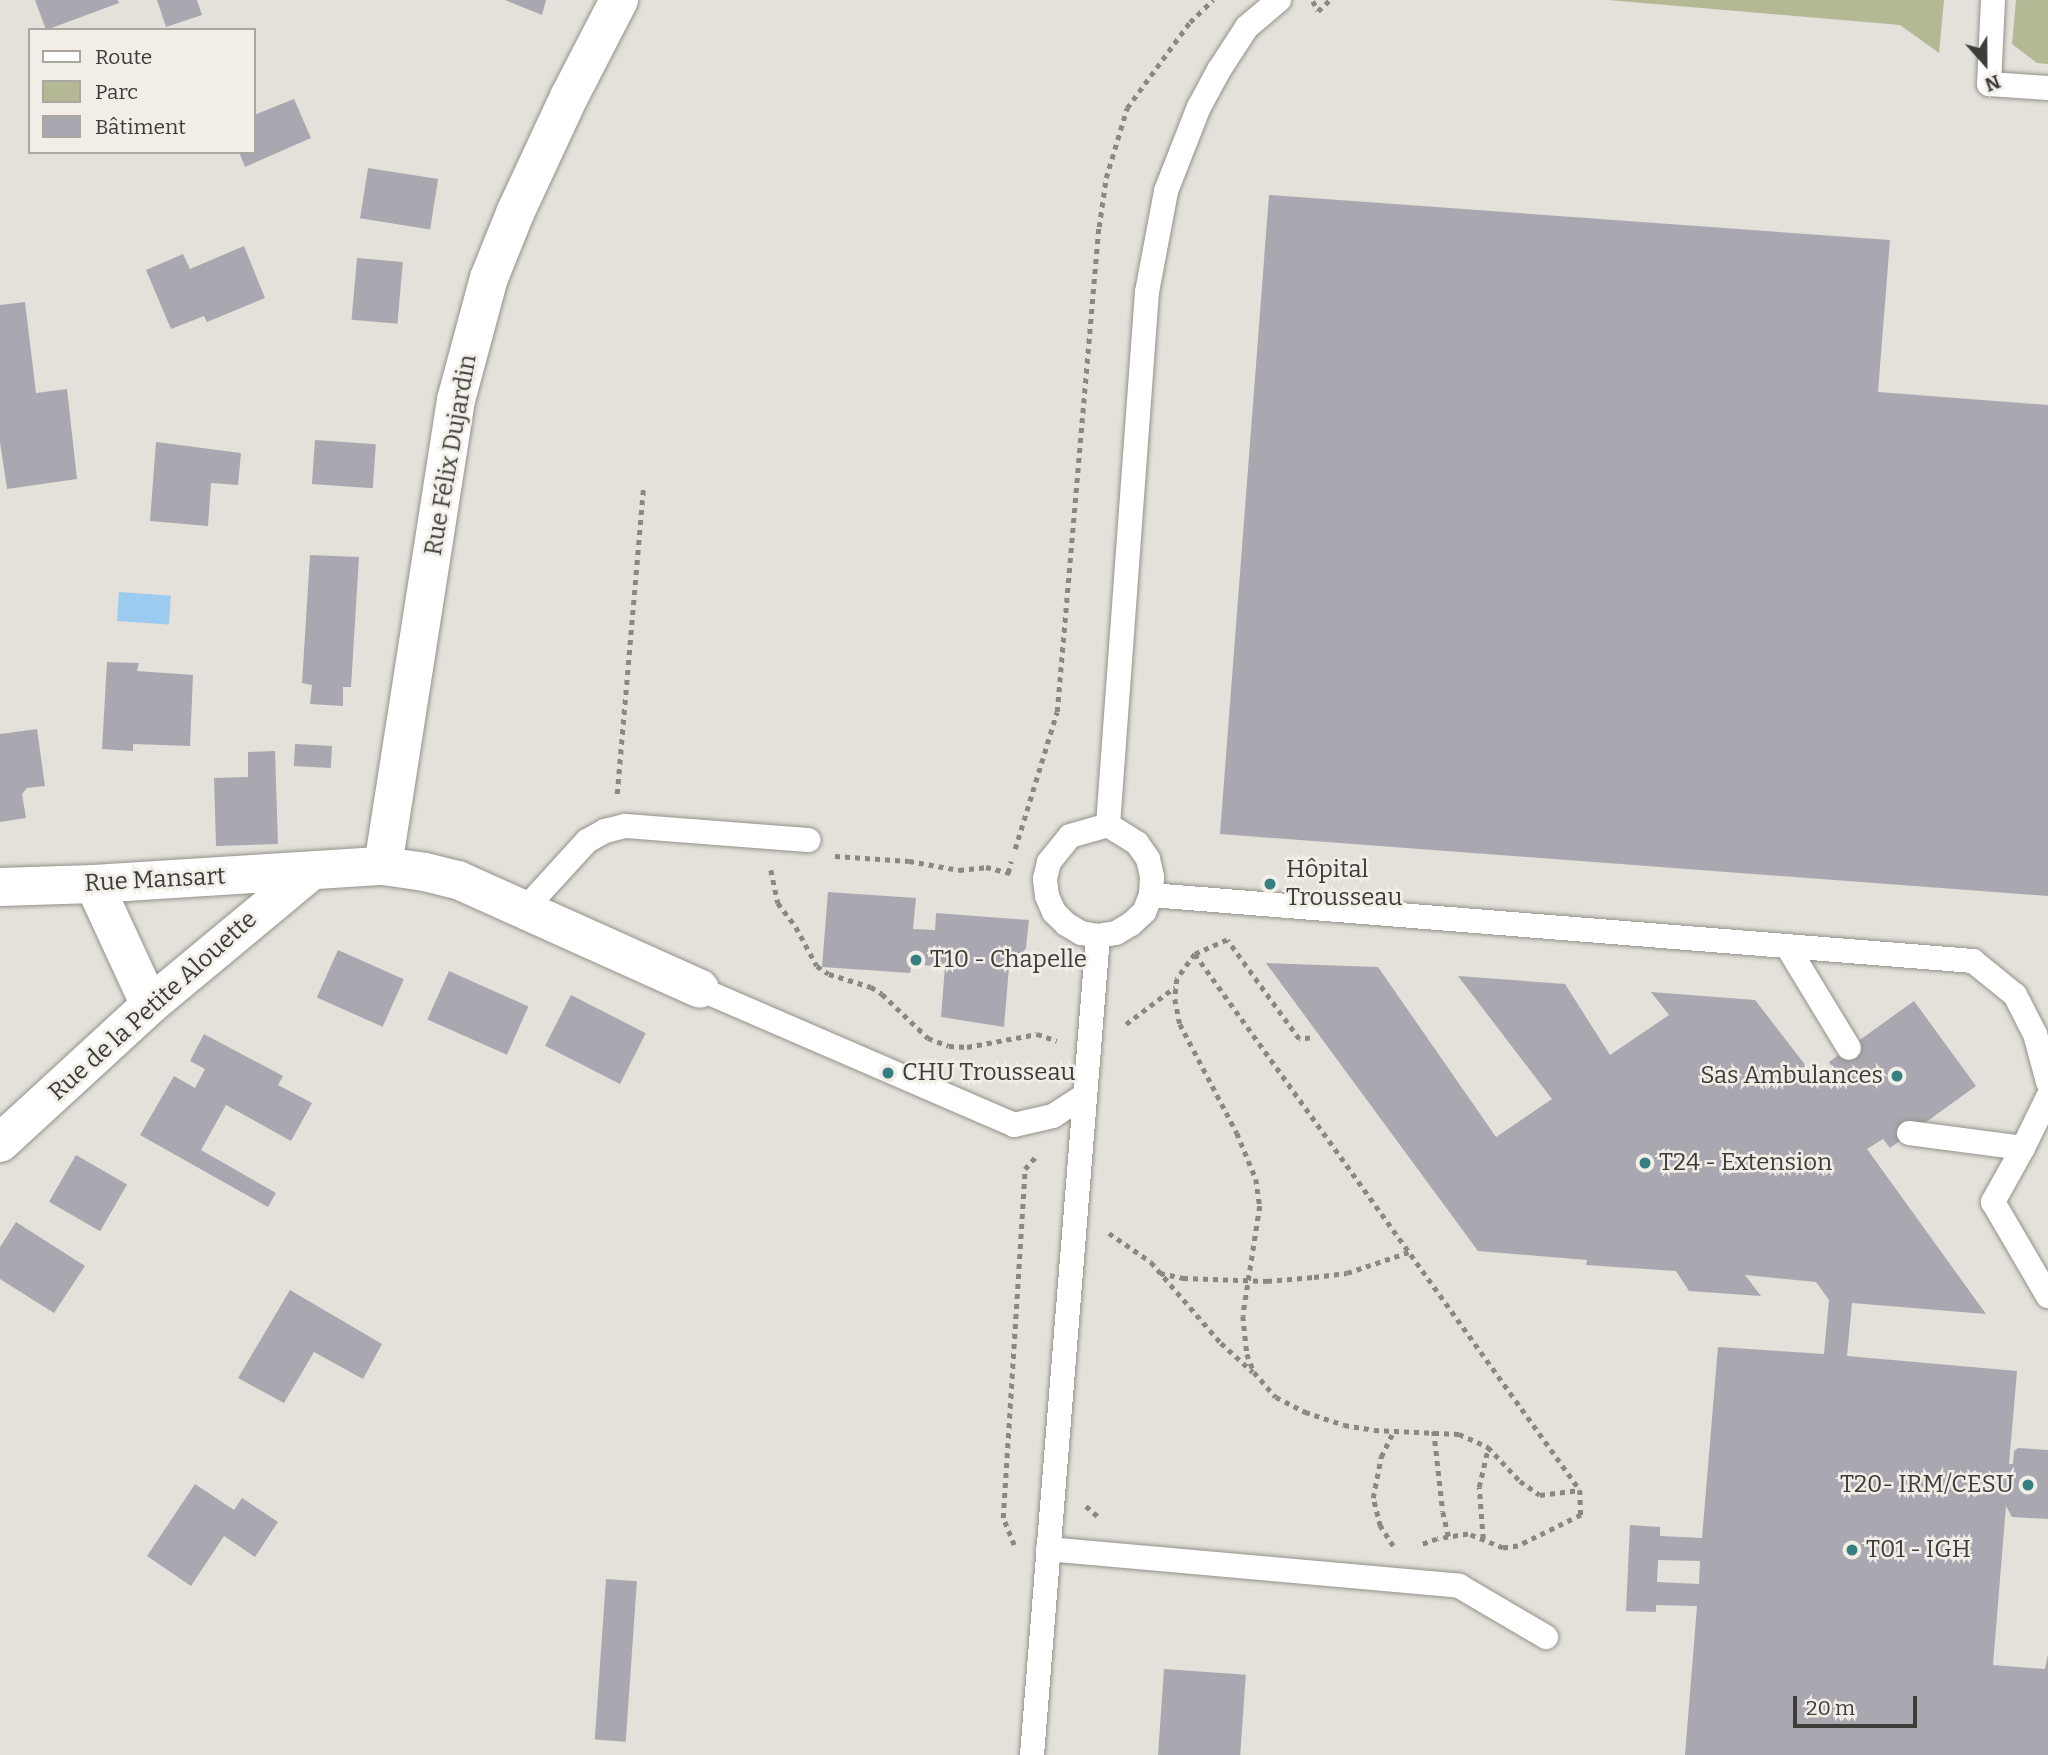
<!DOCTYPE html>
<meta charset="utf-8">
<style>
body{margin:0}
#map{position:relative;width:2048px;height:1755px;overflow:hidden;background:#e4e1da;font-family:Bitter,serif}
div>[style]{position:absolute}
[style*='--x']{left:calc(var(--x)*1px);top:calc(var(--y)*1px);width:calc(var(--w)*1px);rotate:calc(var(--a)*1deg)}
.green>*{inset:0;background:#b5b895}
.water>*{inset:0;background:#9bcbee;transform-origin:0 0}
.building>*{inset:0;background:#a9a8b0;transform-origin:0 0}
.path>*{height:4.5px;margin-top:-2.25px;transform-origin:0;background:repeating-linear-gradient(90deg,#8a8883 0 5px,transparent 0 10px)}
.roads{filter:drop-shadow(0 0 2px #93918a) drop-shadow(0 0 2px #93918a)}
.lane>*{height:24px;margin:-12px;padding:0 12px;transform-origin:12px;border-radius:12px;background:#fff}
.street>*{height:38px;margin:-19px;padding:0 19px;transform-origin:19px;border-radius:19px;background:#fff}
.dots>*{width:19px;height:19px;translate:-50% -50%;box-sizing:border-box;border:4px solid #f2eee7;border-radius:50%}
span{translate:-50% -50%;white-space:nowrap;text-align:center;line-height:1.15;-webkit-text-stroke:5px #f2eee7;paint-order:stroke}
.street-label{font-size:24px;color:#3d3c39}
.poi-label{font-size:24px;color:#3d3c39}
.left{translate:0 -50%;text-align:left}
.right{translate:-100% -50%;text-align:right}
.legend{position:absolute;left:28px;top:28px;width:228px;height:126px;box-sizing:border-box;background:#f2eee7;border:2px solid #aaa7a1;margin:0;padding:9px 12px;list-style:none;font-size:21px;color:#3d3c39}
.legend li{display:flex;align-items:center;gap:14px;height:35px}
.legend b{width:35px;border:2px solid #aaa7a1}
.north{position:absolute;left:1950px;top:28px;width:70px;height:70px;-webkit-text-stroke:5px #f2eee7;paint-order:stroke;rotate:159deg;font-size:19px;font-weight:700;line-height:28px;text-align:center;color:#3d3c39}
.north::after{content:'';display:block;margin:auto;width:24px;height:32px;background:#3d3c39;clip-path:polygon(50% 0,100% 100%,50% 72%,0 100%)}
.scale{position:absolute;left:1793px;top:1696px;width:124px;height:32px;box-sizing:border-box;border:4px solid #3d3c39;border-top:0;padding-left:9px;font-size:21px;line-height:24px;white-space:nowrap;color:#3d3c39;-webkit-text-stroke:5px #f2eee7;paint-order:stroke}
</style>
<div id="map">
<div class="green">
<div style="clip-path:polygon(1608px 0,1944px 0,1939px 53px,1900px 25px)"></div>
<div style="clip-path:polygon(2016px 0,2048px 0,2048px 64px,2037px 63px,2012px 44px)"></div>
</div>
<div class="water">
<div style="left:119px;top:592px;width:52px;height:29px;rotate:4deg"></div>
</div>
<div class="building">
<div style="clip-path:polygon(35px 0,118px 0,119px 3px,46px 30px)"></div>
<div style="clip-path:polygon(157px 0,197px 0,202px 15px,166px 27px)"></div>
<div style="clip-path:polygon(505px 0,546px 0,542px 15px)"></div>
<div style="clip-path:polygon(294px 99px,311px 138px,245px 167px,239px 152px,254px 152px,254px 115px)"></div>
<div style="left:368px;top:168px;width:71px;height:51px;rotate:9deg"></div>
<div style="clip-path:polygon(1269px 195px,1890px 240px,1878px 392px,2048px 405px,2048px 896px,1220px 834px)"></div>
<div style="clip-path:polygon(244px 246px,265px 298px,207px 322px,204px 316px,171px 329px,146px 270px,183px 254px,190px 269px)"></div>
<div style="left:357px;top:258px;width:46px;height:62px;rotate:5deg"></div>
<div style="clip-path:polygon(25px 302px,36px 393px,67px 389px,77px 479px,7px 489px,0 442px,0 305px)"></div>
<div style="left:315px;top:440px;width:61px;height:44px;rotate:4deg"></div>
<div style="clip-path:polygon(156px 442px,241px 453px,238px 485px,211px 483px,208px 526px,150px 521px)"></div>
<div style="clip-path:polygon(310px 555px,359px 557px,351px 687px,343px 687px,343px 706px,310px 704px,312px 685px,302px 683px)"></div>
<div style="clip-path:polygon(107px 662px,139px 663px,137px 671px,193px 675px,190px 746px,133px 744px,133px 751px,102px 749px)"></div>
<div style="clip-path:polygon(37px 729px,45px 786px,27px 788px,22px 794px,26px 818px,0 822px,0 734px)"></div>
<div style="left:295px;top:744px;width:37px;height:22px;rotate:3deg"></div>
<div style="clip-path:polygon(275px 751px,278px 844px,216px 846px,214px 778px,248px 777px,248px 752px)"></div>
<div style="clip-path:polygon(828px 892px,916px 898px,913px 929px,935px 930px,936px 913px,1029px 920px,1025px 956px,1010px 955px,1004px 1027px,941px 1017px,945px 967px,912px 964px,910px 973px,822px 967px)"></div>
<div style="left:338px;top:950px;width:72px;height:52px;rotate:24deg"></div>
<div style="clip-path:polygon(evenodd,1266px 963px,1378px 967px,1496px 1137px,1552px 1099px,1458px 976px,1565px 984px,1610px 1055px,1669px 1015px,1651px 992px,1755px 1000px,1817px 1080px,1834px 1071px,1829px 1062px,1914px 1001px,1976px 1086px,1890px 1148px,1883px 1139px,1867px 1149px,1986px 1314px,1852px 1303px,1847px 1356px,2017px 1371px,2009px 1464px,2013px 1464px,2014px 1451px,2018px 1448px,2048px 1450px,2048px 1519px,2012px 1517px,2006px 1506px,1993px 1665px,2045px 1669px,2048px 1654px,2048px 1755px,1685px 1755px,1697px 1606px,1656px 1605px,1656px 1612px,1626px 1611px,1630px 1525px,1660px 1527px,1660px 1536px,1702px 1538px,1718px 1347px,1824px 1354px,1829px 1300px,1816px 1282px,1745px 1275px,1761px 1296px,1689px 1291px,1676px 1271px,1586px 1265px,1587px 1260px,1478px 1251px,1266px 963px,1658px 1560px,1700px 1561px,1699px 1584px,1657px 1582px,1658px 1560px)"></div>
<div style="left:449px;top:971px;width:87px;height:53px;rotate:24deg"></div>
<div style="left:571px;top:995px;width:84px;height:57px;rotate:27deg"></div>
<div style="clip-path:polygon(204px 1034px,283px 1076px,278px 1085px,312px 1103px,291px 1141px,226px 1105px,201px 1150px,276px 1193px,268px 1207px,140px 1135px,174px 1076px,195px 1088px,205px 1069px,190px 1061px)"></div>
<div style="left:76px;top:1155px;width:59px;height:54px;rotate:30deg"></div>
<div style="clip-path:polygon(16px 1222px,85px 1266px,54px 1313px,0 1279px,0 1247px)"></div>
<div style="clip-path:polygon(290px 1290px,382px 1344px,363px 1379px,314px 1352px,284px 1403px,238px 1378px)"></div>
<div style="clip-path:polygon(195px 1484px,234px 1510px,242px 1498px,278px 1522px,255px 1557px,224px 1536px,191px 1586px,147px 1556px)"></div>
<div style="left:606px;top:1579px;width:31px;height:161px;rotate:4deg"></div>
<div style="left:1164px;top:1669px;width:82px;height:86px;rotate:4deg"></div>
</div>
<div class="path">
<div style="--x:1313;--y:1;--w:11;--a:63"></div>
<div style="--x:1318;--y:11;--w:16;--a:-43"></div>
<div style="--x:617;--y:794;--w:307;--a:-85.1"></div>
<div style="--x:1015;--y:849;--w:143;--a:-73"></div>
<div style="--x:1057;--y:712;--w:487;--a:-85.1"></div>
<div style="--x:1099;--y:227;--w:49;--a:-81.9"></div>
<div style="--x:1106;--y:178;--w:73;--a:-73.3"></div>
<div style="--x:1127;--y:108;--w:107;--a:-53.8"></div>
<div style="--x:1190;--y:22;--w:32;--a:-44"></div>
<div style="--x:835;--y:856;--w:74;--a:3.9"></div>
<div style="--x:909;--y:861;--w:51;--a:10.2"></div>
<div style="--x:959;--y:870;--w:27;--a:-6"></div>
<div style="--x:986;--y:867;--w:25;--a:14"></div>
<div style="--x:771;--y:870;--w:34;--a:78"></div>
<div style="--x:778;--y:903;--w:30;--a:53"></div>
<div style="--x:796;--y:927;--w:44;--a:61.7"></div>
<div style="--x:817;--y:966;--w:14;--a:34"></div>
<div style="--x:829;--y:974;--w:44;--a:17.2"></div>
<div style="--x:871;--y:987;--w:13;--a:32"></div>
<div style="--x:882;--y:994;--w:64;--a:43.7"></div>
<div style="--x:928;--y:1038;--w:22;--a:21"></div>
<div style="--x:949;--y:1046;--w:18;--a:3"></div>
<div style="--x:967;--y:1047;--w:71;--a:-10.5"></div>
<div style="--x:1037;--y:1034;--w:21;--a:19"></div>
<div style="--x:1008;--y:873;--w:12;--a:-76"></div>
<div style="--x:1195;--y:954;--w:660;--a:54.31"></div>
<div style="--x:1580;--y:1490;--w:25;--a:88"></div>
<div style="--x:1581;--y:1515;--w:70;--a:153.8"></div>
<div style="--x:1518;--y:1546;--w:15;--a:172"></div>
<div style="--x:1503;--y:1548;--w:38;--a:-158"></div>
<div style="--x:1468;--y:1534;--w:31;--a:171"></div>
<div style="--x:1437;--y:1539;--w:20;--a:160"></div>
<div style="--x:1126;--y:1024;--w:61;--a:-37.1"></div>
<div style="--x:1310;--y:1038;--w:11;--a:175"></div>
<div style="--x:1299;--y:1039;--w:122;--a:-126"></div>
<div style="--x:1227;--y:940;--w:35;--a:156"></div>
<div style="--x:1195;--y:954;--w:31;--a:126"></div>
<div style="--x:1177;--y:979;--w:20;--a:96"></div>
<div style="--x:1175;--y:999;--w:25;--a:79"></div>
<div style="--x:1180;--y:1024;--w:123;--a:62.4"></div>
<div style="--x:1237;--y:1133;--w:50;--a:67.6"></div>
<div style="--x:1256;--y:1179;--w:27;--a:82"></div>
<div style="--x:1260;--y:1206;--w:111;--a:98.8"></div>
<div style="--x:1243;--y:1316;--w:38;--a:84"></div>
<div style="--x:1247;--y:1354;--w:19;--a:69"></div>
<div style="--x:1254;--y:1372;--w:33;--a:49"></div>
<div style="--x:1276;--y:1397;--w:33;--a:27"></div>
<div style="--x:1305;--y:1412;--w:41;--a:18.4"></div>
<div style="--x:1344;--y:1425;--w:30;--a:9"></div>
<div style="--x:1374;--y:1430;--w:85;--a:2.7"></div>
<div style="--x:1459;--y:1434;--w:32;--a:24"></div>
<div style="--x:1488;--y:1447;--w:47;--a:46.7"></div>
<div style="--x:1520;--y:1481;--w:24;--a:35"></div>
<div style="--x:1540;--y:1495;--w:40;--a:-7.1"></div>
<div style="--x:1109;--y:1233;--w:51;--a:34.6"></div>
<div style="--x:1151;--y:1262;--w:107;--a:49.2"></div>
<div style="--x:1221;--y:1343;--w:43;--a:42.2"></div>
<div style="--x:1160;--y:1273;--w:24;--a:12"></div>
<div style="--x:1183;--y:1278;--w:84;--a:2"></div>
<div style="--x:1267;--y:1281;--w:47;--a:-4.9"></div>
<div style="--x:1314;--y:1277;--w:33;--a:-7"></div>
<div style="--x:1347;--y:1273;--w:65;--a:-18.7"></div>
<div style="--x:1434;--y:1431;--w:81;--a:83.7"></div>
<div style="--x:1443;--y:1512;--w:26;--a:77"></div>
<div style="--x:1086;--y:1506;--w:18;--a:41"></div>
<div style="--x:1483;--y:1539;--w:52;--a:-94.4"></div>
<div style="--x:1479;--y:1487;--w:40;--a:-77"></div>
<div style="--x:1014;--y:1545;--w:29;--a:-112"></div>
<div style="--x:1003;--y:1518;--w:350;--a:-86.4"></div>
<div style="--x:1025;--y:1169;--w:18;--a:-49"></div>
<div style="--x:1393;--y:1546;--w:24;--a:-123"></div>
<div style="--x:1380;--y:1526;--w:29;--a:-104"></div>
<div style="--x:1373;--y:1498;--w:42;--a:-79"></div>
<div style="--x:1381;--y:1457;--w:30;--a:-64"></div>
</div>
<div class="roads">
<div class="lane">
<div style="--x:1993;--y:0;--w:84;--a:92.7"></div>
<div style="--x:1989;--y:84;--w:59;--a:3.9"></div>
<div style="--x:1108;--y:825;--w:534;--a:-85.82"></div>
<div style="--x:1147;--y:292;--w:103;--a:-79.3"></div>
<div style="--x:1166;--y:191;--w:90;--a:-68.6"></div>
<div style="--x:1199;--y:107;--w:42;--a:-61.6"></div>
<div style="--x:1219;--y:70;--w:51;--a:-56.9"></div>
<div style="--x:1247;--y:27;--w:42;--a:-40.2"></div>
<div style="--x:1108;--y:825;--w:34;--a:32"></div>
<div style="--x:1137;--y:843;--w:19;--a:55"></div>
<div style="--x:1148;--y:859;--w:18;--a:77"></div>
<div style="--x:1152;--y:877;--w:18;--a:93"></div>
<div style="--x:1151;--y:895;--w:18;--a:112"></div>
<div style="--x:1144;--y:912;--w:18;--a:137"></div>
<div style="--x:1131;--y:924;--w:17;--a:149"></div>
<div style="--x:1116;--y:933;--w:18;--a:171"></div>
<div style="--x:1098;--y:936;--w:17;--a:-170"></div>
<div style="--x:1081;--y:933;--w:17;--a:-149"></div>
<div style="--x:1066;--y:924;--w:17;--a:-135"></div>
<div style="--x:1054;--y:912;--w:17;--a:-114"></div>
<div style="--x:1047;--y:896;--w:17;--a:-97"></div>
<div style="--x:1045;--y:879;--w:17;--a:-77"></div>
<div style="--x:1049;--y:862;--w:33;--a:-51"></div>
<div style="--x:1070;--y:836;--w:40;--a:-16"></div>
<div style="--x:1151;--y:895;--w:825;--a:4.59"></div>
<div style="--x:1973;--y:961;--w:54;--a:39"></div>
<div style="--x:2015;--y:995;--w:44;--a:62.9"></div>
<div style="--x:2035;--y:1034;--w:50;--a:74.8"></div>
<div style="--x:524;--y:910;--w:93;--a:-47.6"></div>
<div style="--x:587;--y:841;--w:21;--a:-29"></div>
<div style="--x:605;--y:831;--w:21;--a:-14"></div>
<div style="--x:625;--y:826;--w:184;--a:4.4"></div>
<div style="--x:1787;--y:946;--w:119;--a:58.7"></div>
<div style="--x:700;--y:989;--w:342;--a:23.4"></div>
<div style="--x:1014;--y:1125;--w:40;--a:-13"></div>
<div style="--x:1053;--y:1116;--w:38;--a:-33"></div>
<div style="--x:1909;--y:1133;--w:115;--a:7.5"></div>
<div style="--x:2023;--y:1148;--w:57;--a:-63.9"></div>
<div style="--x:2023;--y:1148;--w:62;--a:119.1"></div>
<div style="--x:1993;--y:1202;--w:109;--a:59.7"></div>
<div style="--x:1048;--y:1549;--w:413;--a:5.1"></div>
<div style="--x:1459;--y:1586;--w:101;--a:30.4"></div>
<div style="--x:1032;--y:1755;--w:822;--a:-85.39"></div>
</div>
<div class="street">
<div style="--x:383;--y:866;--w:472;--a:-81.1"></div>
<div style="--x:456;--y:400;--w:126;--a:-74.9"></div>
<div style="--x:489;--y:278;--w:72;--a:-68.1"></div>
<div style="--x:516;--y:211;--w:126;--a:-65.1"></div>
<div style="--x:569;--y:97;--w:109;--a:-62.7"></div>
<div style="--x:94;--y:884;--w:133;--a:65.2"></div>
<div style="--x:0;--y:887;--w:94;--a:-1.8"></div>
<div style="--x:94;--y:884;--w:290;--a:-3.6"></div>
<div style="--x:383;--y:866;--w:42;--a:8.1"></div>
<div style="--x:425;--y:872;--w:34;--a:14"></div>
<div style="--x:458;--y:880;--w:265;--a:24.2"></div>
<div style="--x:0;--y:1143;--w:204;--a:-42.6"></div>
<div style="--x:150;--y:1005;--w:208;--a:-39.7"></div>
</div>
</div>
<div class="dots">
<div style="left:1270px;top:884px;background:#367f81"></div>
<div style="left:916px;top:960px;background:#367f81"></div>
<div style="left:888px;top:1073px;background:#367f81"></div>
<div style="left:1897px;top:1076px;background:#367f81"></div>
<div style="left:1645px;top:1163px;background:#367f81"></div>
<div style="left:2028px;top:1485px;background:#367f81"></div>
<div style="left:1852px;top:1550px;background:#367f81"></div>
</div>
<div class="street-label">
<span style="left:451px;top:455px;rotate:-80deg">Rue Félix Dujardin</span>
<span style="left:155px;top:880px;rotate:-3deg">Rue Mansart</span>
<span style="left:153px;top:1006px;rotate:-42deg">Rue de la Petite Alouette</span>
</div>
<div class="poi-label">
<span class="left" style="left:1286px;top:884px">Hôpital<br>Trousseau</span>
<span class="left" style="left:930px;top:960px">T10 - Chapelle</span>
<span class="left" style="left:902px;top:1073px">CHU Trousseau</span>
<span class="right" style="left:1883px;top:1076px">Sas Ambulances</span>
<span class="left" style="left:1659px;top:1163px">T24 - Extension</span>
<span class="right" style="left:2014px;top:1485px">T20- IRM/CESU</span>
<span class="left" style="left:1866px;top:1550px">T01 - IGH</span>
</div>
<ul class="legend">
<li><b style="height:9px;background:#fff"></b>Route</li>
<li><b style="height:19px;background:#b5b895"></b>Parc</li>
<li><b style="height:19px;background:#a9a8b0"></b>Bâtiment</li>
</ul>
<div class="north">N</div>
<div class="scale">20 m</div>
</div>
